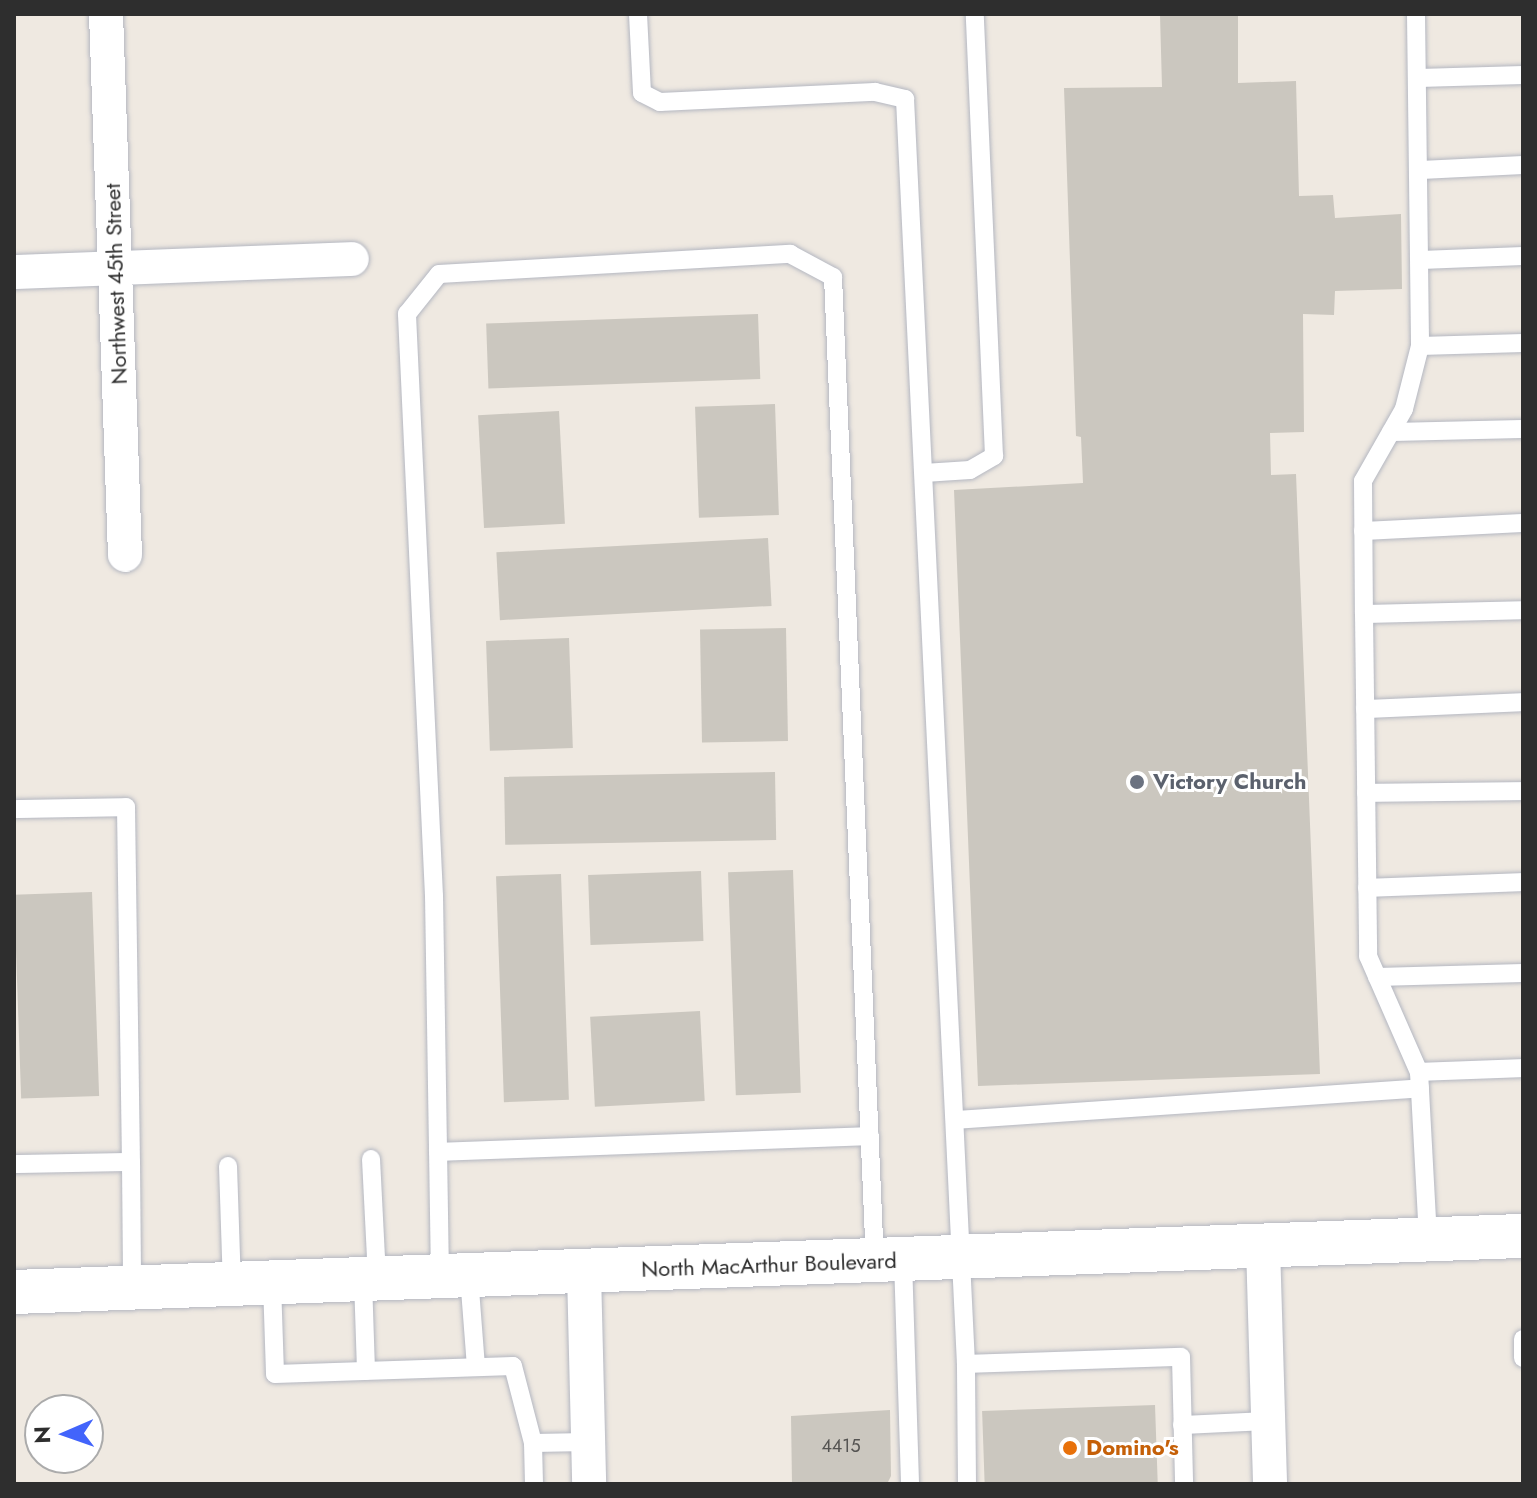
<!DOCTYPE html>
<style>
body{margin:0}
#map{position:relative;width:1537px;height:1498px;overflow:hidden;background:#efe9e1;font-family:Jost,sans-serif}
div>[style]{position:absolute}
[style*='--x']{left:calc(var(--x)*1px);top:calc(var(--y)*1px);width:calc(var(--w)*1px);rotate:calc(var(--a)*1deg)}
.building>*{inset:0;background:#cbc7bf;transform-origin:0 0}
.roads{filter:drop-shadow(0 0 2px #b4b7c1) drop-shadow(0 0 2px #b4b7c1)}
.lane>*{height:18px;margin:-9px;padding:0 9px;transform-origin:9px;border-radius:9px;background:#fff}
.street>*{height:34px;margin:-17px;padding:0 17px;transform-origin:17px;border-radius:17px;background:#fff}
.secondary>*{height:44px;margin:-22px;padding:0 22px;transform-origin:22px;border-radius:22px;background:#fff}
.dots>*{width:22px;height:22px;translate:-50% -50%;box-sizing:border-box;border:4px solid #fff;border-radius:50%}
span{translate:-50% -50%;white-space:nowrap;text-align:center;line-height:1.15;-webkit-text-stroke:6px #fff;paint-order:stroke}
.number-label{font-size:18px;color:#555452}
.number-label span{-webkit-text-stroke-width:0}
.street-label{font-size:22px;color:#2e2e2e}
.worship-label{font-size:22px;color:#5b616d;font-weight:700}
.left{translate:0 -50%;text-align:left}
.food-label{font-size:22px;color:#c56008;font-weight:700}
.frame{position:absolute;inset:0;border:16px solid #2e2e2e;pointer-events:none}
.north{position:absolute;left:24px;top:1394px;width:80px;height:80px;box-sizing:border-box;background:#fff;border:2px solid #ababab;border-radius:50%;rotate:268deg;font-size:22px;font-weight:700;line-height:32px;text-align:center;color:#2e2e2e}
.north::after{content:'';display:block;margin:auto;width:28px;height:36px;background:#4264fb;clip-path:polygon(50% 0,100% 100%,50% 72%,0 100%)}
</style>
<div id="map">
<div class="building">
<div style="clip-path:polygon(1238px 14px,1238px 83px,1296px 81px,1299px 196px,1333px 195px,1335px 218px,1401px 214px,1402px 289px,1335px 291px,1334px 315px,1303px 314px,1304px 432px,1270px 433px,1271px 475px,1296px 474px,1320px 1074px,978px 1086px,954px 490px,1083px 483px,1081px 437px,1076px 436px,1064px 88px,1162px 87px,1160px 15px)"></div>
<div style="left:758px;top:314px;width:65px;height:272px;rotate:88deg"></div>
<div style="left:775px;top:404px;width:111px;height:80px;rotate:88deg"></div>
<div style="left:559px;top:411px;width:113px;height:81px;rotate:87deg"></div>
<div style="left:768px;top:538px;width:68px;height:272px;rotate:87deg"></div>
<div style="left:786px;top:628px;width:113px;height:86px;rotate:89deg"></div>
<div style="left:569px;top:638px;width:110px;height:83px;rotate:88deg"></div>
<div style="left:775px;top:772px;width:68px;height:271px;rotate:89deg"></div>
<div style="left:793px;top:870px;width:223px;height:65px;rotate:88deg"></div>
<div style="left:701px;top:871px;width:70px;height:113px;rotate:88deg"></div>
<div style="left:561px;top:874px;width:226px;height:65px;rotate:88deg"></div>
<div style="left:92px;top:892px;width:204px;height:78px;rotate:88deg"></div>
<div style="left:700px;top:1011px;width:90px;height:110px;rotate:87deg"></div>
<div style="left:1155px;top:1405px;width:79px;height:173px;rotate:88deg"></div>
<div style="clip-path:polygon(890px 1410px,891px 1476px,887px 1484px,792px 1484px,791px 1416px)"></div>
</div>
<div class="roads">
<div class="lane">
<div style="--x:638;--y:14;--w:79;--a:87.1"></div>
<div style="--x:642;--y:93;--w:20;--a:27"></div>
<div style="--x:660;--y:102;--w:215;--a:-2.7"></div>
<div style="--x:875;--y:92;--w:31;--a:13"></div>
<div style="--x:905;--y:99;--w:1266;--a:87.24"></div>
<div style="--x:1416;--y:14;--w:332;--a:89.3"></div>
<div style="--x:1420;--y:346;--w:65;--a:104.3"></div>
<div style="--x:1404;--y:409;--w:83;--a:119.7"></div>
<div style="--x:1363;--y:481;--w:133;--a:89.6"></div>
<div style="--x:1364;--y:614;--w:342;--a:89.3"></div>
<div style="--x:1368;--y:956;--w:127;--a:66.3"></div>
<div style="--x:1419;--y:1072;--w:168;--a:86.9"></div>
<div style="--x:1419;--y:78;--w:104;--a:-1.7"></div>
<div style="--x:1421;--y:170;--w:102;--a:-2.8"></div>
<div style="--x:1421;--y:260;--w:102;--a:-2.2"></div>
<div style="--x:1420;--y:346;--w:103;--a:-1.7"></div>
<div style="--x:1391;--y:432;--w:132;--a:-1.3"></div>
<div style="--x:924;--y:473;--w:46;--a:-3.7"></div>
<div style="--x:970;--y:470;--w:28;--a:-30"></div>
<div style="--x:994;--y:456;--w:442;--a:-92.5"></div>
<div style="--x:1363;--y:531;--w:160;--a:-2.9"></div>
<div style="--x:1364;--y:614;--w:159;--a:-1.4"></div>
<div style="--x:1365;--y:709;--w:158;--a:-2.5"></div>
<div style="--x:1366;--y:793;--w:157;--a:-0.7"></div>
<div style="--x:14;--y:809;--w:112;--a:-1"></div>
<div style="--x:126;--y:807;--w:355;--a:89.2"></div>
<div style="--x:1367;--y:888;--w:156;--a:-2.2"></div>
<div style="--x:1377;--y:977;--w:146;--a:-1.6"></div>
<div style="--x:1419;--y:1072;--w:104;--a:-2.2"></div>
<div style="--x:955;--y:1120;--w:466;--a:-3.9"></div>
<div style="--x:438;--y:1152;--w:432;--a:-2.1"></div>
<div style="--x:371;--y:1159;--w:120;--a:87.1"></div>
<div style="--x:14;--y:1164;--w:117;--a:-1"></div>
<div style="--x:131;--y:1162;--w:127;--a:89.5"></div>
<div style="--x:228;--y:1166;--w:118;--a:88.1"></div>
<div style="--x:903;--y:1260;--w:224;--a:88.2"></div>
<div style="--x:469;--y:1276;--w:91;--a:85.6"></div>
<div style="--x:440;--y:1277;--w:381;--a:-90.9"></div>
<div style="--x:434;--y:896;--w:583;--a:-92.66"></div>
<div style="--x:407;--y:314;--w:51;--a:-51.3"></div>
<div style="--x:439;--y:274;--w:352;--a:-3.3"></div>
<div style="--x:790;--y:254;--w:49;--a:28.1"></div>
<div style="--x:833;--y:277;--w:985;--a:87.56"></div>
<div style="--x:363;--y:1280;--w:91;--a:88.1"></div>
<div style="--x:272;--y:1283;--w:91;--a:88.1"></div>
<div style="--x:275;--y:1374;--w:238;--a:-1.9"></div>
<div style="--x:513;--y:1366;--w:80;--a:75.4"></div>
<div style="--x:1523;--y:1339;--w:19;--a:90"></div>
<div style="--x:1182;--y:1425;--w:86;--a:-2.7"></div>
<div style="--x:534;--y:1484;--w:41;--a:-91.4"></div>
<div style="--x:533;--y:1443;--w:55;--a:-1"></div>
<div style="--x:967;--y:1484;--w:120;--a:-90.5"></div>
<div style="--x:966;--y:1364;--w:215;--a:-1.9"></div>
<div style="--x:1181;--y:1357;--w:127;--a:88.6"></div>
</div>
<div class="street">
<div style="--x:106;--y:14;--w:541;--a:87.99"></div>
<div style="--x:14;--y:272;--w:338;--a:-2.2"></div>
<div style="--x:1263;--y:1246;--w:238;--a:88.3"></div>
<div style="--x:584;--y:1272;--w:212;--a:88.6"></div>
</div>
<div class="secondary">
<div style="--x:14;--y:1292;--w:1510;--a:-2.13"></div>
</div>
</div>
<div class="dots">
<div style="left:1137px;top:782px;background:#6b7280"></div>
<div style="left:1070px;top:1448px;background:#e8710a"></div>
</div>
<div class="number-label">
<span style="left:841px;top:1446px">4415</span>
</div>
<div class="street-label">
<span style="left:116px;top:284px;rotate:-92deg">Northwest 45th Street</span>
<span style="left:769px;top:1265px;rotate:-2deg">North MacArthur Boulevard</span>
</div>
<div class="worship-label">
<span class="left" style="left:1153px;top:782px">Victory Church</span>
</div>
<div class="food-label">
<span class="left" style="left:1086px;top:1448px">Domino's</span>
</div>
<div class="frame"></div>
<div class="north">N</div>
</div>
